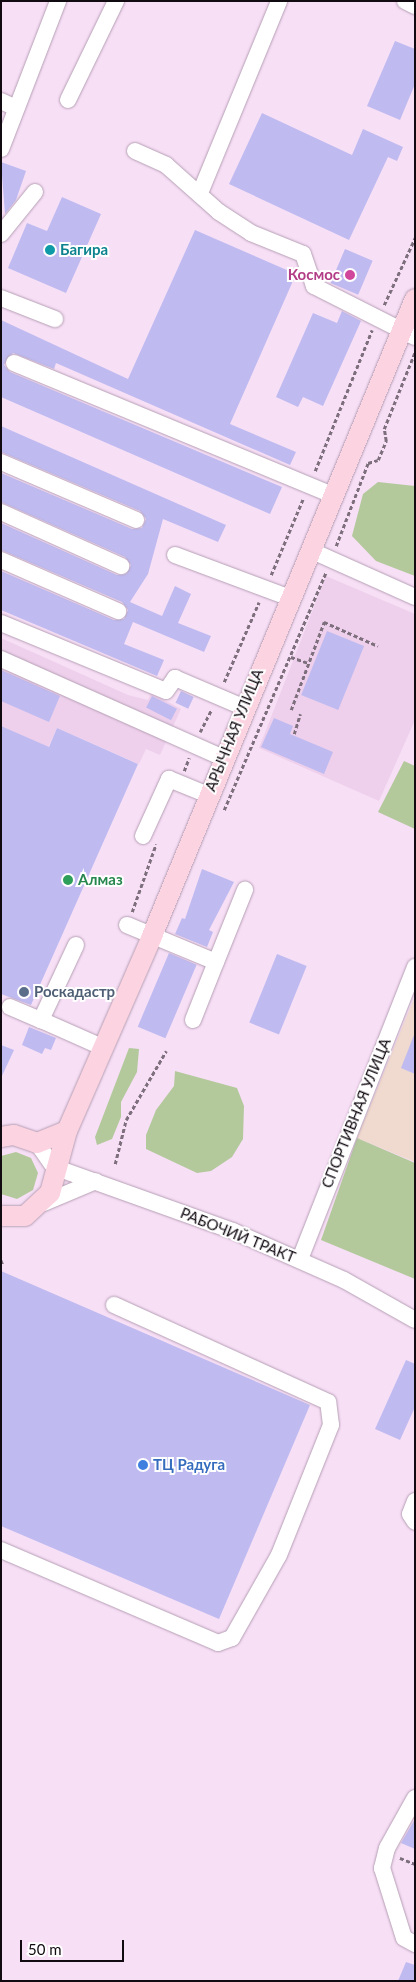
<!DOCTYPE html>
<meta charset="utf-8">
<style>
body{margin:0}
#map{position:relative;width:416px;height:1982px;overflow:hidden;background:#f7dff6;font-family:Lato,sans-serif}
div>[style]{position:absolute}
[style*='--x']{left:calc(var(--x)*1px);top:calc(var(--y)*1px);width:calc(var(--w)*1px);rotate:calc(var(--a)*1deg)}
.built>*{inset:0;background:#eed0ec}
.education>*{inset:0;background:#f0d9ce}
.green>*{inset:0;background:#b3c99c}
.building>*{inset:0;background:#bfbbf0;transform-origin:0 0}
.path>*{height:2.5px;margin-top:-1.25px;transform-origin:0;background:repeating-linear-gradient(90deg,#7e6f7d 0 4px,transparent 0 6.5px)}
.roads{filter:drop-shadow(0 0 1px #b59fb4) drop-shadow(0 0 1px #b59fb4)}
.minor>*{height:16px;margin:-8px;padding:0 8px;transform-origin:8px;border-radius:8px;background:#fff}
.major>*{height:20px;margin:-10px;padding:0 10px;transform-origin:10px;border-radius:10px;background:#fcd3e0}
.dots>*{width:14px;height:14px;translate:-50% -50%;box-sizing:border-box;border:2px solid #fff;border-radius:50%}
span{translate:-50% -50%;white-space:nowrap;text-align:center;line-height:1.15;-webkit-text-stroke:4px #fff;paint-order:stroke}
.culture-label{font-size:15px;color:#0d838f;font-weight:700}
.left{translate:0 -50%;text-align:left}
.hotel-label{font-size:15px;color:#b23c85;font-weight:700}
.right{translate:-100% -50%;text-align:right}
.street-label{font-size:15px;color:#110a11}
.leisure-label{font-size:15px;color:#27864d;font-weight:700}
.service-label{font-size:15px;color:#4e5e75;font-weight:700}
.shop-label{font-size:15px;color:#366cbe;font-weight:700}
.frame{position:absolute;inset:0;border:2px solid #110a11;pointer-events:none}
.scale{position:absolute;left:20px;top:1940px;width:104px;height:22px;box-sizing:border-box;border:2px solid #110a11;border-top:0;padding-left:6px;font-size:15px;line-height:18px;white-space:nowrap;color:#110a11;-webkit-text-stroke:4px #fff;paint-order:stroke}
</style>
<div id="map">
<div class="built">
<div style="clip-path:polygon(326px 576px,415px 614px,415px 720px,379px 801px,259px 748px)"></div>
<div style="clip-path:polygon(1px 638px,128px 695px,148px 700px,151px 693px,181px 709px,160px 755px,146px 749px,139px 764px,57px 728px,1px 852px)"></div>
</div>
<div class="education">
<div style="clip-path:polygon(415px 996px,415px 1162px,357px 1138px)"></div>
</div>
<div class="green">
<div style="clip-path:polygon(378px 482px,415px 486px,415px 576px,376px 561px,352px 536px,363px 494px)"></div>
<div style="clip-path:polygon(404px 761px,415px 766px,415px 829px,378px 812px)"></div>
<div style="clip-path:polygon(129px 1048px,139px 1049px,137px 1072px,121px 1102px,121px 1117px,112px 1139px,97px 1145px,95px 1137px)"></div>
<div style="clip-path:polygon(175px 1071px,237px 1088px,244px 1106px,243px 1139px,232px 1157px,211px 1171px,197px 1173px,146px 1149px,146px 1135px,156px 1110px,174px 1086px)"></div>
<div style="clip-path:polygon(357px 1138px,415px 1163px,415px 1279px,321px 1240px)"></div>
<div style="clip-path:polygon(16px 1152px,31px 1158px,38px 1173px,33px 1190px,17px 1199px,1px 1194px,1px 1156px)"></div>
</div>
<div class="building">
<div style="clip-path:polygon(395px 41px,415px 49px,415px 84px,400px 120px,367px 106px)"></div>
<div style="clip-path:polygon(262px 113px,352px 155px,363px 129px,403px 147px,397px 161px,388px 157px,349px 240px,229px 184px)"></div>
<div style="clip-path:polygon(1px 162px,26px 171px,16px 200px,5px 214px)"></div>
<div style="clip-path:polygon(62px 197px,101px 214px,66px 293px,8px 268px,27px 223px,47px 231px)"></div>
<div style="clip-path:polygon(195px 230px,296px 274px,230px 424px,296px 452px,290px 465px,56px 363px,54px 369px,13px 353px,4px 365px,10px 372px,282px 487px,270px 514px,1px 397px,1px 320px,128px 379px)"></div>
<div style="left:345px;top:249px;width:30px;height:37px;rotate:23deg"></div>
<div style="clip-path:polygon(342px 311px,361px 321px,323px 406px,303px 397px,298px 407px,276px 397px,313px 313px,337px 323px)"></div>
<div style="clip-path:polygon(1px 426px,226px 525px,218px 542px,163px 519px,148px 574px,130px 602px,162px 616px,175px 586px,191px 594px,178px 623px,211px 636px,204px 652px,133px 622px,124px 644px,164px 660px,157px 676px,1px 610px,1px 571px,114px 620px,124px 619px,128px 610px,122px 602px,1px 550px,1px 523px,117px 575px,126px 574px,131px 565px,125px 557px,1px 502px,1px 473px,132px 529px,142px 528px,146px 519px,140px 511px,1px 452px)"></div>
<div style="left:327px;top:631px;width:40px;height:69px;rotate:22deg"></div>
<div style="clip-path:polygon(1px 670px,60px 696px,49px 722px,1px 701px)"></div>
<div style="left:181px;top:691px;width:14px;height:13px;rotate:25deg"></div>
<div style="left:152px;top:696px;width:28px;height:13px;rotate:27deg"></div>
<div style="clip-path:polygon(274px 718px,293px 726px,290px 734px,333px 752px,324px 774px,261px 747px)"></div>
<div style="clip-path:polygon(1px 726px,49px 747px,57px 728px,138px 764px,31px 1005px,1px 994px)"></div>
<div style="clip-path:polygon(202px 869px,234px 882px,209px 930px,213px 932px,207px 947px,175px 934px,182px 918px,185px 919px)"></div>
<div style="left:169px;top:953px;width:30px;height:80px;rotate:23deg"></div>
<div style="left:277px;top:954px;width:32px;height:74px;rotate:22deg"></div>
<div style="clip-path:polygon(29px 1027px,56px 1038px,51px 1050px,45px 1048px,42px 1054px,22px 1045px)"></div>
<div style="clip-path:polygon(414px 1035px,415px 1035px,415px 1074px,401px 1068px)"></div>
<div style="clip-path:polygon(1px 1045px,14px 1050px,1px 1078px)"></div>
<div style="clip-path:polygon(1px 1271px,310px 1405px,219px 1619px,1px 1526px)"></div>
<div style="clip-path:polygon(406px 1360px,415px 1364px,415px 1407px,400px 1440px,375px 1429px)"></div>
<div style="clip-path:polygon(415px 1819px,415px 1849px,401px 1843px)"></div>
<div style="clip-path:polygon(406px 1962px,415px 1965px,415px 1981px,398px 1981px)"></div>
</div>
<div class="path">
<div style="--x:384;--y:305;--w:74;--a:-65.2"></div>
<div style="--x:315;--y:471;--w:152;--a:-68"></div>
<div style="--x:336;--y:546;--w:89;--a:-68.9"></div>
<div style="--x:368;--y:463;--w:10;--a:-17"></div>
<div style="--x:378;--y:460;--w:21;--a:-67"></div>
<div style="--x:386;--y:441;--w:12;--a:-99"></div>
<div style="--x:384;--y:429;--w:83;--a:-68.1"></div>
<div style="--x:271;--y:575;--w:82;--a:-67.2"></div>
<div style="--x:291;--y:657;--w:18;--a:19"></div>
<div style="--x:224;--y:682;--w:87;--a:-66.4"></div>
<div style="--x:291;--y:710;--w:94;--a:-69.4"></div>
<div style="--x:324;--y:622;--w:59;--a:24"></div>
<div style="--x:200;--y:732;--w:25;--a:-63"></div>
<div style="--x:294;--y:734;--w:21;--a:-73"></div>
<div style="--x:184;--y:771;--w:14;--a:-69"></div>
<div style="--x:224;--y:810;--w:259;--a:-66.8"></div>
<div style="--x:132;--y:912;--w:72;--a:-70.6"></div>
<div style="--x:115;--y:1164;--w:45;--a:-76"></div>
<div style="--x:126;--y:1120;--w:80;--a:-59.9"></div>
<div style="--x:1;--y:1260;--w:5;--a:68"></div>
<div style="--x:400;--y:1858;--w:16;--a:22"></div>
</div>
<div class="roads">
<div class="minor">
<div style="--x:405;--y:1;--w:11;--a:27"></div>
<div style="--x:68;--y:100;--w:110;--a:-64.1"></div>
<div style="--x:1;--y:101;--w:17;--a:25"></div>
<div style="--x:1;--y:149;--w:159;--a:-68.9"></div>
<div style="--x:135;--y:151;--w:34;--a:24"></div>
<div style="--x:166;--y:165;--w:71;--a:41.6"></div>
<div style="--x:219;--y:212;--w:38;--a:33"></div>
<div style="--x:251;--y:233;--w:56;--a:22"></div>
<div style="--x:303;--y:254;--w:34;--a:71"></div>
<div style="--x:314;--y:286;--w:113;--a:26.8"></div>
<div style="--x:200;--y:193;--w:208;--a:-67.6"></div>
<div style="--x:1;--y:234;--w:54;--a:-51"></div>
<div style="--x:1;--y:298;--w:58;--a:21.3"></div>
<div style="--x:14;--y:363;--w:345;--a:22.5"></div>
<div style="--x:1;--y:462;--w:147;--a:23.2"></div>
<div style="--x:1;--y:512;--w:132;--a:24.2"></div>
<div style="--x:310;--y:550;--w:115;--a:24.1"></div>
<div style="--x:175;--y:555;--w:123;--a:20.5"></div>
<div style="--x:1;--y:560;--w:128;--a:23.6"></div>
<div style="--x:1;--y:623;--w:178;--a:22.4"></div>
<div style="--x:166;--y:691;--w:16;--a:-55"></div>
<div style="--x:175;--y:678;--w:74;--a:23.1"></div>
<div style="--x:1;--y:659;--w:243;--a:24"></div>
<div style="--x:143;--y:836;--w:63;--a:-65.5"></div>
<div style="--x:169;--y:779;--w:42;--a:22.3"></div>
<div style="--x:127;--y:925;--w:96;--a:22.6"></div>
<div style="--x:216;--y:962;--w:78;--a:-68.1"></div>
<div style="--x:76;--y:945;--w:83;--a:115"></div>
<div style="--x:41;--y:1020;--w:67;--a:23.9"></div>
<div style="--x:10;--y:1007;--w:34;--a:23"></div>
<div style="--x:193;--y:1020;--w:62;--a:-68.4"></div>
<div style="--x:37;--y:1143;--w:29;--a:55"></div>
<div style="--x:54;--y:1167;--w:190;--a:19.7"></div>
<div style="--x:233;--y:1231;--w:121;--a:23.8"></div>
<div style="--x:344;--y:1280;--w:81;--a:29.4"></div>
<div style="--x:44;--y:1203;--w:56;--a:-22.9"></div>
<div style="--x:300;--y:1259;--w:314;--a:-68.5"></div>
<div style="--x:415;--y:1501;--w:14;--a:111"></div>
<div style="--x:410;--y:1514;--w:9;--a:58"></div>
<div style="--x:1;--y:1550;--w:236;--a:23.2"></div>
<div style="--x:218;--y:1643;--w:15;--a:-20"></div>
<div style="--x:232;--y:1638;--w:95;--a:-60.5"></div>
<div style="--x:279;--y:1555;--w:140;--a:-68.2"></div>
<div style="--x:331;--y:1425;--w:23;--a:-97"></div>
<div style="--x:328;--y:1402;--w:235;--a:-155.6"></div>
<div style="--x:415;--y:1798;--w:57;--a:119.2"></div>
<div style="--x:387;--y:1848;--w:21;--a:104"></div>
<div style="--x:382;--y:1868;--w:73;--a:72.6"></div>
<div style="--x:404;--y:1938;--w:13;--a:29"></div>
</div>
<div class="major">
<div style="--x:1;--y:1137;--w:13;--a:-9"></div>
<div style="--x:14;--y:1135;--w:24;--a:19"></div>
<div style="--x:37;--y:1143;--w:32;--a:-22"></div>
<div style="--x:1;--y:1216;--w:24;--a:0"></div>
<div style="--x:25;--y:1216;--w:34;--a:-43"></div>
<div style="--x:50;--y:1193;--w:64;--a:-74.7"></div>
<div style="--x:67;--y:1131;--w:213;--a:-66.4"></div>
<div style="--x:152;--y:936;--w:689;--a:-67.57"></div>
</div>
</div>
<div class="dots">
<div style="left:50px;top:250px;background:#0f9aa8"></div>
<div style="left:350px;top:275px;background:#d1479c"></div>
<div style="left:68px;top:880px;background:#2e9e5b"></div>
<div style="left:24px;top:992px;background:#5c6f8a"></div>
<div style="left:143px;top:1465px;background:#3f7fe0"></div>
</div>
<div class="culture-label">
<span class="left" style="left:60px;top:250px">Багира</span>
</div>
<div class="hotel-label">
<span class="right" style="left:340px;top:275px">Космос</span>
</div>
<div class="street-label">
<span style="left:234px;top:730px;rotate:-68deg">АРЫЧНАЯ УЛИЦА</span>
<span style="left:356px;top:1113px;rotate:-68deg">СПОРТИВНАЯ УЛИЦА</span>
<span style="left:238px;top:1235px;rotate:22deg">РАБОЧИЙ ТРАКТ</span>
</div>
<div class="leisure-label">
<span class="left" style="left:78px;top:880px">Алмаз</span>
</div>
<div class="service-label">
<span class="left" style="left:34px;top:992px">Роскадастр</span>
</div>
<div class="shop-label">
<span class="left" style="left:153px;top:1465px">ТЦ Радуга</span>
</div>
<div class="frame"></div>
<div class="scale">50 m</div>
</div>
